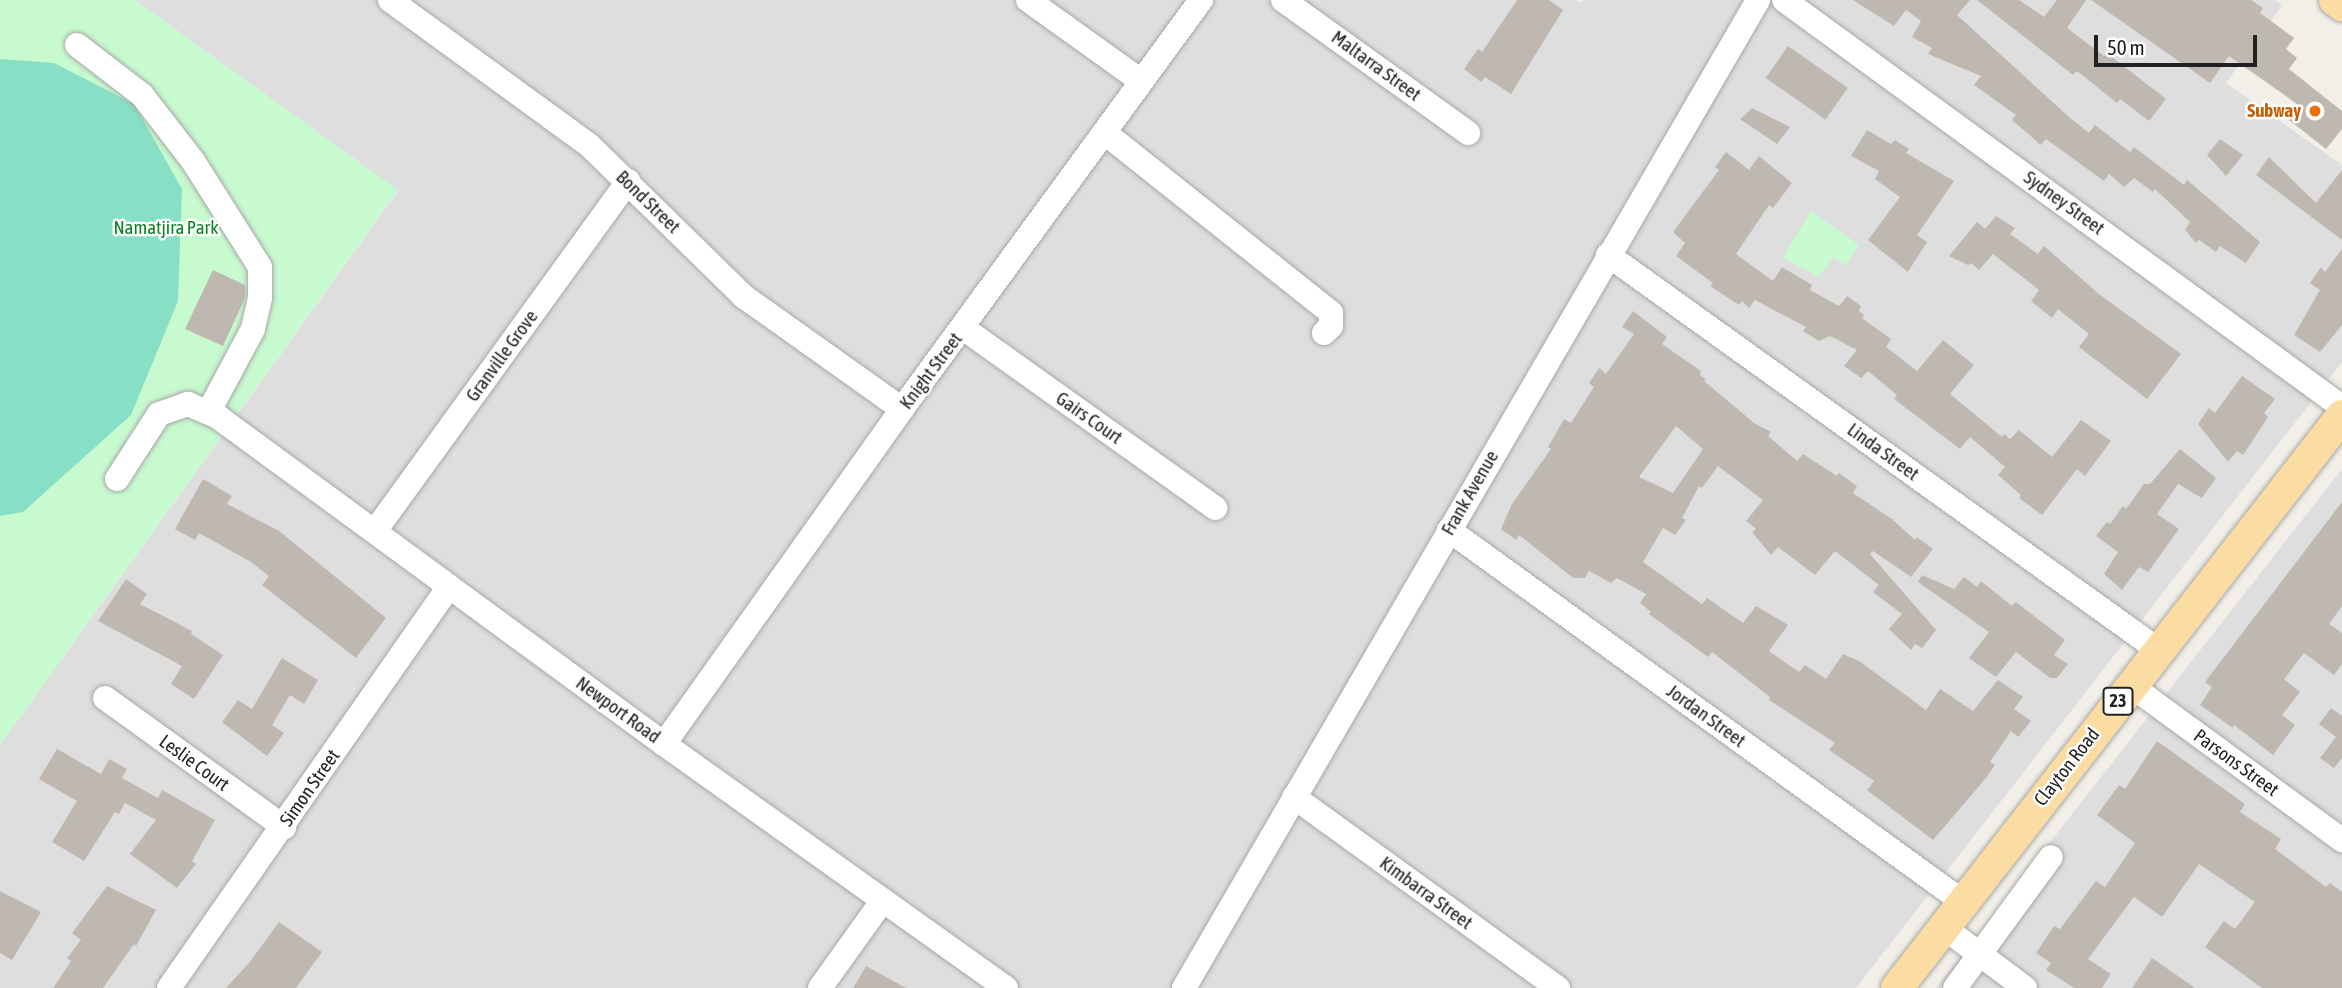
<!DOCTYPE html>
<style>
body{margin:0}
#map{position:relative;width:2342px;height:988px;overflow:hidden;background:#f1efe8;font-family:"Asap Condensed",sans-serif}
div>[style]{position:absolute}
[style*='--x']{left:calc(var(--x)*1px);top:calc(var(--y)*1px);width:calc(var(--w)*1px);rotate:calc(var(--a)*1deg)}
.residential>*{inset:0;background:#dfdede}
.park>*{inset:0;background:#c7facf}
.pitch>*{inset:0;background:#87dfc5}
.building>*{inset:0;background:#beb8b1;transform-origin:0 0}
.roads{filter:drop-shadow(0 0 2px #a8a8a8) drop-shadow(0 0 2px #a8a8a8)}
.minor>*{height:24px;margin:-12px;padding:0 12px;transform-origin:12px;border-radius:12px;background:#fff}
.major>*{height:32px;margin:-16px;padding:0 16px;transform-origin:16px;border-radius:16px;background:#fbdda3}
.dots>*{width:19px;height:19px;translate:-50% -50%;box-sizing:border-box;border:4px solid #fff;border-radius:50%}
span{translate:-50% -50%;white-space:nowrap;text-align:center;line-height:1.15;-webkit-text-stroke:5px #fff;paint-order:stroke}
.shield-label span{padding:2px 5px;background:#fff;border:2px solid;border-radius:5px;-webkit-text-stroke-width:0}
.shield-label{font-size:18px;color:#212121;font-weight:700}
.street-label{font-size:19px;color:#212121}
.food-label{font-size:19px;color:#c56008;font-weight:700}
.right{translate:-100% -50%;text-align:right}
.park-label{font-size:19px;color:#0d8220}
.scale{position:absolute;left:2094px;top:35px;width:163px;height:32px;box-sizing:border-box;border:4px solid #212121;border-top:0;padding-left:9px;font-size:21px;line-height:24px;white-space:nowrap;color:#212121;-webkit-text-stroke:5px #fff;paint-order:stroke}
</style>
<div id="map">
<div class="residential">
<div style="clip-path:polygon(135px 0,1576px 0,1581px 3px,1583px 0,2275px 0,2282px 5px,2226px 83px,2342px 165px,2342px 362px,1856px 988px,0 988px,0 745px,398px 191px)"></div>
<div style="clip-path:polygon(2342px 469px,2342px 988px,1936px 988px)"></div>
</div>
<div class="park">
<div style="clip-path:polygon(0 0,135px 0,398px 190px,0 745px)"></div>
<div style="clip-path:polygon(1811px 211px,1859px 245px,1846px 265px,1834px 257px,1819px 277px,1783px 258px)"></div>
</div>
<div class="pitch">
<div style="clip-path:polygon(0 59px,54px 63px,134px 104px,182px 189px,178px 301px,131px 415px,23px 512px,0 516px)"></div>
</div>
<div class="building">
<div style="clip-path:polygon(1517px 0,1549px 0,1563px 10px,1511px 94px,1485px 77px,1481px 82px,1464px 69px,1478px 49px,1482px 52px)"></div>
<div style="clip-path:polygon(1853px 0,1970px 0,1957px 15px,2068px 116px,2089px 133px,2095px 125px,2130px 152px,2134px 147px,2184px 185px,2187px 180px,2260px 242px,2246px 263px,2220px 246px,2216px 252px,2199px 240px,2196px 243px,2185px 230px,2190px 222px,2155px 189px,2153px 192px,2134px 178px,2124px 187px,2109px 174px,2104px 181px,2046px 139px,2041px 145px,2012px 120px,2016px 115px,1974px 85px,1981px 76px,1928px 54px,1932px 48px,1912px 37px,1921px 21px,1906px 10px,1894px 26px)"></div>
<div style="clip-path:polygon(1977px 0,2019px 0,2044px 17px,2057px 0,2086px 0,2067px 28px,2104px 56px,2107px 53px,2166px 99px,2149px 121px,2120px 99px,2117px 103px,2077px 71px,2073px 75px)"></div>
<div style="clip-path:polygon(2091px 0,2251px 0,2263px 8px,2260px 13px,2294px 38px,2286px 49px,2297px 58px,2289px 69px,2342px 111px,2342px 129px,2326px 149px,2289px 120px,2300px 106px,2229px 56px,2210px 83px)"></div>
<div style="left:1788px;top:46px;width:73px;height:39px;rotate:35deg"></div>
<div style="clip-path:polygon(1752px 108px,1790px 127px,1777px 144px,1740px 119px)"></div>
<div style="clip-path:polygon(1867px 130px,1891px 144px,1895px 140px,1909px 149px,1906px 153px,1954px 181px,1917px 235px,1927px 242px,1908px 272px,1868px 240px,1900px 197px,1875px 179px,1879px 171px,1851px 156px)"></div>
<div style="clip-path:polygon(2220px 139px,2243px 155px,2226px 176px,2207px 155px)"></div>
<div style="clip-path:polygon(1726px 152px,1749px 170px,1759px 156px,1792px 183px,1773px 208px,1769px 205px,1736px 254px,1773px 281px,1782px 267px,1812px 285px,1810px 290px,1839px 306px,1847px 296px,1861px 306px,1859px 311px,1864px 315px,1862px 318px,1891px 339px,1886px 347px,1917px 371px,1943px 340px,1974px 365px,1950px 394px,2002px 437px,2004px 434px,2010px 439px,2019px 430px,2052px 457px,2081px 420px,2111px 441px,2085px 476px,2077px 469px,2042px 515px,2019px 498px,2021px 495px,1998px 475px,2005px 467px,1970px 437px,1960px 449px,1894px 399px,1897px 395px,1868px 371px,1861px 378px,1844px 366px,1857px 350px,1830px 336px,1819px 341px,1803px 331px,1806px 327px,1755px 300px,1749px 308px,1742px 301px,1739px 305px,1710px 286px,1713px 283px,1676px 256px,1685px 243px,1673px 232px,1719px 170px,1715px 167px)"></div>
<div style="clip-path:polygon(2269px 157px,2316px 203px,2342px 170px,2342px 240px,2256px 175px)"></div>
<div style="clip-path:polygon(1996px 216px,2015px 228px,2010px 234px,2038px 254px,2044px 246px,2099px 294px,2181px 354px,2147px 399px,2079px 347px,2089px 334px,2058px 309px,2052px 318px,2031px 301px,2039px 290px,1993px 254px,1979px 270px,1971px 263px,1968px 265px,1949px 256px,1977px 222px,1985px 229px)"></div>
<div style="clip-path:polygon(2342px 249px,2342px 325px,2320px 352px,2294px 335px,2320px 290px,2310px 283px,2321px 267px,2325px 272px)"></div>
<div style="clip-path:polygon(213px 270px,245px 285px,245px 298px,223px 346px,185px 329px)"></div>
<div style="clip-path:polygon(evenodd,1633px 311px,1667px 337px,1662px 344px,1701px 371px,1700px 375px,1706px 379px,1704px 381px,1754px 423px,1771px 432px,1768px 436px,1797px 461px,1803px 454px,1837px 476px,1839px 473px,1857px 486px,1853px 493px,1892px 519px,1915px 540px,1917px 537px,1933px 549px,1911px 577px,1873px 551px,1870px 554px,1936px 630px,1922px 648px,1915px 644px,1911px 650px,1889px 629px,1902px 614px,1873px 592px,1879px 585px,1835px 551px,1815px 575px,1778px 547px,1771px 555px,1752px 532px,1756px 529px,1746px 521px,1763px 500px,1718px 466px,1702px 488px,1699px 486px,1682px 518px,1686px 520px,1675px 535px,1663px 528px,1643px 562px,1702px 604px,1707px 598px,1743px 623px,1756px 606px,1788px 625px,1769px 651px,1799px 672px,1805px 665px,1826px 679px,1843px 654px,1859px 661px,1926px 710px,1940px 689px,1973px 711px,1998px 680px,2023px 697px,2014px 709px,2031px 721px,2018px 737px,2011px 731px,1990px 762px,1995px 765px,1986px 778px,1933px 840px,1867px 790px,1874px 781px,1829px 750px,1835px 743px,1769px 700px,1770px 697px,1712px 652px,1708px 657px,1649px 614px,1651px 612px,1640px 603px,1646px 594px,1617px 578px,1611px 583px,1589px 571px,1585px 578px,1573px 578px,1519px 535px,1516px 540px,1501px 529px,1512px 504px,1551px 449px,1548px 447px,1564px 419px,1571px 423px,1594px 387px,1589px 383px,1599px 368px,1606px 374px,1634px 334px,1622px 327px,1633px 311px,1676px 426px,1703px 449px,1673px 493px,1639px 477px,1676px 426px)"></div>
<div style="clip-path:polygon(2242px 376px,2275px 399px,2264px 413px,2268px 417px,2243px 455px,2237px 451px,2228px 462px,2198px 424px,2209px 408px,2215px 413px)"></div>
<div style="clip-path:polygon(2180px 449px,2216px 478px,2202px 498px,2178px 484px,2157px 514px,2179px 529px,2148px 572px,2139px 567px,2122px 590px,2104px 574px,2118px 552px,2096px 536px,2107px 522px,2110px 524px,2123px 506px,2126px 509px,2144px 484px,2150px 484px)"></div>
<div style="clip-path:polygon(203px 479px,232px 496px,227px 504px,279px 531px,386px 618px,356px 658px,262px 585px,269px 576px,251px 562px,199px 533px,195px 540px,175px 529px)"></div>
<div style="clip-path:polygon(2342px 502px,2342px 606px,2329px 624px,2342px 633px,2342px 664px,2334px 675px,2304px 653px,2284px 679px,2300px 692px,2282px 715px,2295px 725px,2273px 755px,2234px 725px,2233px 728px,2200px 705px,2212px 687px,2205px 682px)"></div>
<div style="clip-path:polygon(1922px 575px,1954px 589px,1964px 577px,1977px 587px,1981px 581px,2012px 606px,2016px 602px,2065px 640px,2054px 655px,2068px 664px,2057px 678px,2050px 678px,2016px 652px,1996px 677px,1969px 658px,1989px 632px,1918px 582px)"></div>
<div style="clip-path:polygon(126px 579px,147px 594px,140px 604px,192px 631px,191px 634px,223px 655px,194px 699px,171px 684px,182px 666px,98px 621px)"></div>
<div style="clip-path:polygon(282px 658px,318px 680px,304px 704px,290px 695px,272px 725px,284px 733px,267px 756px,222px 722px,238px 700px,252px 709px)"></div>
<div style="clip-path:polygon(2331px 708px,2342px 716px,2342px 758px,2334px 768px,2320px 758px,2336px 737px,2319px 724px)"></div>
<div style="clip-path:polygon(2157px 741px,2245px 804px,2240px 812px,2281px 839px,2275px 849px,2326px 887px,2330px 883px,2342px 892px,2342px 988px,2262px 988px,2205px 947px,2224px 921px,2235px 929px,2255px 902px,2199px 864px,2162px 917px,2134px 897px,2088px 959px,2111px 974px,2102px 988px,2074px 988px,2046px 970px,2051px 963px,2036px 953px,2054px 926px,2060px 929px,2096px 881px,2105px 887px,2135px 843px,2097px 815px,2119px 785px,2125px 789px)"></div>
<div style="clip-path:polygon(57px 749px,101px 774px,109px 759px,127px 769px,122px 778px,158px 798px,162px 790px,215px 820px,192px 861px,196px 864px,177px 888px,130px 854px,156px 820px,125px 803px,119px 814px,115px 812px,84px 861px,52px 842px,77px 801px,39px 779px)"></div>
<div style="clip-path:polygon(107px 886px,156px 910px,136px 946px,134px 944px,103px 988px,53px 988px,71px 961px,67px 958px,81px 940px,72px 933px)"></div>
<div style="clip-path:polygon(0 891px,41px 912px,12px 960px,0 953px)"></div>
<div style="clip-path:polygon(279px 922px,322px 952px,296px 988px,226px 988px,249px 963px)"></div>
<div style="clip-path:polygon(2152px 958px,2195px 988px,2132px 988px)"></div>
<div style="clip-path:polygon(866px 966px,906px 988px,853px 988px)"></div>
</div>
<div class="roads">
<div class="minor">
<div style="--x:390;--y:0;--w:246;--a:36.1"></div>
<div style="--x:589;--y:145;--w:216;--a:44.4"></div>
<div style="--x:743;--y:296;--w:195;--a:35.4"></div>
<div style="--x:1028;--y:0;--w:139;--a:35.6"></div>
<div style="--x:1283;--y:0;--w:228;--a:35.7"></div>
<div style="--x:1784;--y:0;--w:691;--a:36.11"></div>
<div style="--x:77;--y:45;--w:82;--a:37.6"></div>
<div style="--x:142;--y:95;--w:83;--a:52.3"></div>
<div style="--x:193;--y:161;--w:125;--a:57.7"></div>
<div style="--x:260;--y:267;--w:31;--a:90"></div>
<div style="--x:260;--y:298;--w:32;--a:103"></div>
<div style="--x:253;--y:329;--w:95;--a:118.2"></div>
<div style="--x:1105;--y:133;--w:289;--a:38.5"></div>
<div style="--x:1331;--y:313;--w:13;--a:90"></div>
<div style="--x:1331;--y:326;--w:10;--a:135"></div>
<div style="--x:1608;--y:255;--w:676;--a:35.67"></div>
<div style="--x:963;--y:328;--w:310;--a:35.5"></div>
<div style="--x:117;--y:479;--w:77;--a:-57.1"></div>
<div style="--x:159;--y:414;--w:31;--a:-19"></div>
<div style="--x:188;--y:404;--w:33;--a:23"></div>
<div style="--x:218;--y:417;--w:553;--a:36.25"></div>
<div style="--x:664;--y:744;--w:420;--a:35.5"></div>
<div style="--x:1449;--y:530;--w:634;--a:35.89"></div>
<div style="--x:375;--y:531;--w:432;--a:-54.1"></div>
<div style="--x:2130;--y:685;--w:263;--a:36.2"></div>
<div style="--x:105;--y:698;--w:221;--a:35.8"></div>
<div style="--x:664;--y:744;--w:411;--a:-54.6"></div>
<div style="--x:902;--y:409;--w:507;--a:-53.83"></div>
<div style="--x:1294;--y:797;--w:326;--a:35.9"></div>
<div style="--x:1943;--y:927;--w:102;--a:36.6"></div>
<div style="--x:169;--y:988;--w:489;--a:-55.1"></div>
<div style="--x:820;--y:988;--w:108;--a:-54.4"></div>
<div style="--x:1184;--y:988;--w:1143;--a:-59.84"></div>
<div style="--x:1955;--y:988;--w:162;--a:-53.8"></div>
</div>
<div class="major">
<div style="--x:2335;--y:0;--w:9;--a:36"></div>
<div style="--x:1897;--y:988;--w:725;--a:-52.12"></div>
</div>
</div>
<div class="dots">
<div style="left:2315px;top:111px;background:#e8710a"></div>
</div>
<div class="shield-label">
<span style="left:2118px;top:701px">23</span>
</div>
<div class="street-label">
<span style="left:1376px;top:66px;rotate:36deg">Maltarra Street</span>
<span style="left:648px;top:202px;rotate:44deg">Bond Street</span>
<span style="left:2064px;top:203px;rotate:36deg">Sydney Street</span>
<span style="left:502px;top:356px;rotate:-54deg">Granville Grove</span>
<span style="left:931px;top:371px;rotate:-53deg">Knight Street</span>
<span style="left:1089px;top:418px;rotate:35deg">Gairs Court</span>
<span style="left:1883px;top:452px;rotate:36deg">Linda Street</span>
<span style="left:1470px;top:493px;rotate:-60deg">Frank Avenue</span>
<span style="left:618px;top:710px;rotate:36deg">Newport Road</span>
<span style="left:1706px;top:716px;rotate:36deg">Jordan Street</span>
<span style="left:194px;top:763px;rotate:36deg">Leslie Court</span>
<span style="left:2236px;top:763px;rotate:36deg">Parsons Street</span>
<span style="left:2067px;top:767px;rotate:-52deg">Clayton Road</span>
<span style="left:310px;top:788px;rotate:-55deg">Simon Street</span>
<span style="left:1426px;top:893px;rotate:36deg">Kimbarra Street</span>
</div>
<div class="food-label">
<span class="right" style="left:2301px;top:111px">Subway</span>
</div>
<div class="park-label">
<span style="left:166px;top:228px">Namatjira Park</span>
</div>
<div class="scale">50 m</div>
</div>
